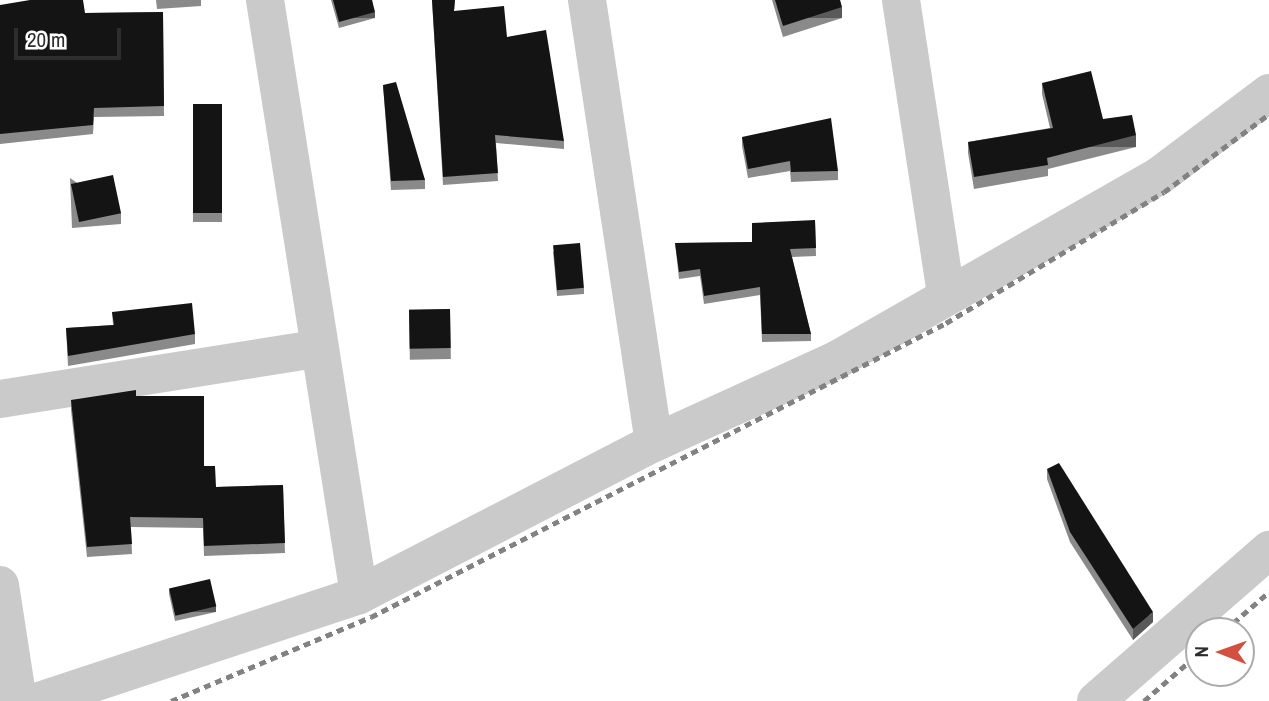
<!DOCTYPE html>
<style>
body{margin:0}
#map{position:relative;width:1269px;height:701px;overflow:hidden;background:#fff;font-family:"Archivo Narrow",sans-serif}
div>[style]{position:absolute}
[style*='--x']{left:calc(var(--x)*1px);top:calc(var(--y)*1px);width:calc(var(--w)*1px);rotate:calc(var(--a)*1deg)}
.minor>*{height:38px;margin:-19px;padding:0 19px;transform-origin:19px;border-radius:19px;background:#cacaca}
.rail>*{height:5px;margin-top:-2.5px;transform-origin:0;background:repeating-linear-gradient(90deg,#828282 0 7px,transparent 0 12px)}
.wall>*{inset:0;background:#8a8a8a;transform-origin:0 0}
.shaded-wall>*{inset:0;background:#5a5a5a;transform-origin:0 0}
.building>*{inset:0;background:#141414;transform-origin:0 0}
span{translate:-50% -50%;white-space:nowrap;text-align:center;line-height:1.15;-webkit-text-stroke:7px #fff;paint-order:stroke}
.north{position:absolute;left:1185px;top:617px;width:70px;height:70px;box-sizing:border-box;background:#fff;border:2px solid #ababab;border-radius:50%;rotate:271deg;font-size:19px;font-weight:700;line-height:28px;text-align:center;color:#2d2d2d}
.north::after{content:'';display:block;margin:auto;width:24px;height:32px;background:#d34f40;clip-path:polygon(50% 0,100% 100%,50% 72%,0 100%)}
.scale{position:absolute;left:14px;top:28px;width:107px;height:32px;box-sizing:border-box;border:4px solid #2d2d2d;border-top:0;padding-left:9px;font-size:21px;line-height:24px;white-space:nowrap;color:#2d2d2d;-webkit-text-stroke:5px #fff;paint-order:stroke}
</style>
<div id="map">
<div class="minor">
<div style="--x:265;--y:0;--w:602;--a:81.02"></div>
<div style="--x:587;--y:0;--w:448;--a:81.4"></div>
<div style="--x:901;--y:0;--w:297;--a:81.3"></div>
<div style="--x:0;--y:399;--w:321;--a:-9"></div>
<div style="--x:0;--y:585;--w:117;--a:81.2"></div>
<div style="--x:39;--y:701;--w:337;--a:-18.3"></div>
<div style="--x:359;--y:595;--w:332;--a:-27.3"></div>
<div style="--x:654;--y:443;--w:202;--a:-24.5"></div>
<div style="--x:838;--y:359;--w:369;--a:-29.7"></div>
<div style="--x:1159;--y:176;--w:138;--a:-37"></div>
<div style="--x:1096;--y:701;--w:230;--a:-41.1"></div>
</div>
<div class="rail">
<div style="--x:1224;--y:631;--w:60;--a:-40.9"></div>
<div style="--x:171;--y:701;--w:217;--a:-22.8"></div>
<div style="--x:371;--y:617;--w:646;--a:-27.08"></div>
<div style="--x:946;--y:323;--w:254;--a:-31"></div>
<div style="--x:1164;--y:192;--w:131;--a:-36.6"></div>
<div style="--x:1144;--y:701;--w:73;--a:-41.1"></div>
</div>
<div class="wall">
<div style="clip-path:polygon(156px 0,201px 0,201px 6px,157px 9px)"></div>
<div style="clip-path:polygon(331px 0,372px 0,375px 18px,339px 28px)"></div>
<div style="clip-path:polygon(432px 0,455px 0,454px 11px,507px 37px,564px 141px,564px 149px,496px 143px,498px 181px,443px 185px)"></div>
<div style="clip-path:polygon(772px 0,840px 0,842px 18px,783px 37px)"></div>
<div style="clip-path:polygon(0 5px,85px 13px,163px 12px,164px 116px,94px 117px,93px 134px,0 144px)"></div>
<div style="clip-path:polygon(1042px 83px,1103px 119px,1136px 147px,1048px 169px,1048px 176px,974px 189px,968px 153px,968px 142px,1050px 128px,1042px 94px)"></div>
<div style="clip-path:polygon(383px 85px,425px 180px,425px 189px,391px 190px)"></div>
<div style="left:193px;top:104px;width:29px;height:118px"></div>
<div style="clip-path:polygon(742px 137px,838px 171px,838px 180px,791px 182px,790px 171px,748px 178px,742px 146px)"></div>
<div style="clip-path:polygon(70px 178px,121px 213px,121px 224px,72px 228px)"></div>
<div style="clip-path:polygon(815px 220px,816px 256px,792px 257px,811px 334px,811px 341px,762px 342px,760px 295px,704px 304px,700px 276px,679px 279px,675px 243px,752px 242px)"></div>
<div style="clip-path:polygon(553px 251px,584px 288px,584px 294px,557px 296px)"></div>
<div style="left:450px;top:309px;width:50px;height:41px;rotate:89deg"></div>
<div style="clip-path:polygon(112px 312px,195px 334px,195px 344px,68px 366px,66px 328px,113px 325px)"></div>
<div style="clip-path:polygon(136px 396px,204px 466px,216px 487px,283px 485px,285px 553px,204px 556px,203px 528px,131px 527px,132px 554px,87px 557px,71px 410px,71px 400px)"></div>
<div style="clip-path:polygon(1047px 469px,1153px 622px,1133px 640px,1070px 542px,1047px 479px)"></div>
<div style="clip-path:polygon(169px 589px,216px 612px,175px 621px,169px 594px)"></div>
</div>
<div class="shaded-wall">
<div style="left:842px;top:7px;width:11px;height:62px;rotate:90deg"></div>
<div style="left:375px;top:12px;width:6px;height:37px;rotate:90deg"></div>
<div style="left:1136px;top:135px;width:12px;height:92px;rotate:90deg"></div>
<div style="left:216px;top:606px;width:6px;height:42px;rotate:90deg"></div>
<div style="clip-path:polygon(1153px 612px,1153px 622px,1133px 640px,1133px 629px)"></div>
</div>
<div class="building">
<div style="clip-path:polygon(30px 0,83px 0,85px 13px,163px 12px,164px 106px,94px 108px,93px 125px,0 134px,0 5px)"></div>
<div style="clip-path:polygon(333px 0,372px 0,375px 12px,339px 22px)"></div>
<div style="clip-path:polygon(432px 0,455px 0,454px 11px,504px 6px,507px 37px,546px 30px,564px 141px,495px 135px,498px 173px,443px 177px)"></div>
<div style="clip-path:polygon(775px 0,840px 0,842px 7px,783px 26px)"></div>
<div style="clip-path:polygon(1091px 71px,1103px 119px,1132px 115px,1136px 135px,1047px 158px,1048px 165px,974px 177px,968px 142px,1053px 128px,1042px 83px)"></div>
<div style="clip-path:polygon(396px 82px,425px 180px,391px 181px,383px 85px)"></div>
<div style="left:193px;top:104px;width:29px;height:109px"></div>
<div style="clip-path:polygon(831px 118px,838px 171px,791px 172px,790px 161px,748px 169px,742px 137px)"></div>
<div style="left:113px;top:175px;width:39px;height:43px;rotate:78deg"></div>
<div style="clip-path:polygon(815px 220px,816px 248px,790px 249px,811px 334px,762px 334px,760px 287px,704px 296px,700px 269px,679px 272px,675px 243px,752px 242px,752px 223px)"></div>
<div style="left:580px;top:243px;width:45px;height:27px;rotate:85deg"></div>
<div style="clip-path:polygon(192px 303px,195px 334px,68px 356px,66px 328px,114px 325px,112px 312px)"></div>
<div style="left:450px;top:309px;width:39px;height:41px;rotate:89deg"></div>
<div style="clip-path:polygon(136px 390px,136px 396px,204px 396px,204px 466px,215px 466px,216px 487px,283px 485px,285px 543px,204px 546px,203px 518px,130px 517px,132px 544px,87px 547px,71px 400px)"></div>
<div style="clip-path:polygon(1059px 463px,1153px 612px,1133px 629px,1070px 532px,1047px 469px)"></div>
<div style="left:210px;top:579px;width:28px;height:42px;rotate:77deg"></div>
</div>
<div class="north">N</div>
<div class="scale">20 m</div>
</div>
